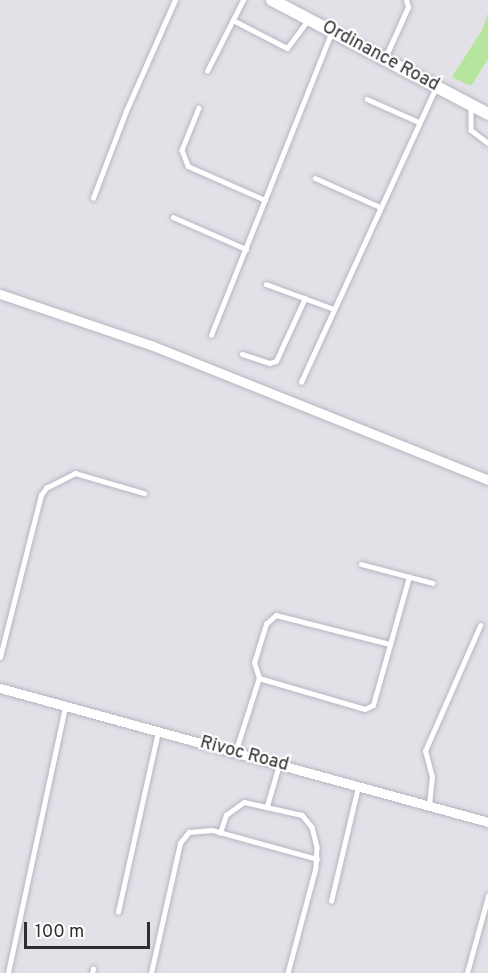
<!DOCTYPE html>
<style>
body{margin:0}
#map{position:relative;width:488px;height:973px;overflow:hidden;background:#efe9e1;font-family:Overpass,sans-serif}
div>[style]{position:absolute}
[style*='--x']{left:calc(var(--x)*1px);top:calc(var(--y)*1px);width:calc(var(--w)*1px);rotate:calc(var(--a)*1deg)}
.industrial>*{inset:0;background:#e3e1e8;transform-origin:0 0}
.green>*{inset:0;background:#b6e59e}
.roads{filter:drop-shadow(0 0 2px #b4b7c1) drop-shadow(0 0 2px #b4b7c1)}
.service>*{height:4.5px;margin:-2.25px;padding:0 2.25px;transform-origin:2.25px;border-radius:2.25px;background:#fff}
.minor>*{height:9px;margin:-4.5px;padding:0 4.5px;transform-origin:4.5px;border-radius:4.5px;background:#fff}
.tertiary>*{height:12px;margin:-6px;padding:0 6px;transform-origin:6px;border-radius:6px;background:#fff}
span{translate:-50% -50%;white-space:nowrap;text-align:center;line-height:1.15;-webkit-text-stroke:4.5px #fff;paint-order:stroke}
.street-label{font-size:18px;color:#2e2e2e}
.scale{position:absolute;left:24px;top:922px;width:126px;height:27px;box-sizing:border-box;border:3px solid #2e2e2e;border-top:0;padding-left:8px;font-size:18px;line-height:21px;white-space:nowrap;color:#2e2e2e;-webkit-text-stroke:4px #fff;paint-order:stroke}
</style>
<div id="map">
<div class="industrial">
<div style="left:0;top:0;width:488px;height:973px"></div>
</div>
<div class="green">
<div style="clip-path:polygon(488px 13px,488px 59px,471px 86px,452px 77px,482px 30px)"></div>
</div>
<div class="roads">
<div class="service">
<div style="--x:233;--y:20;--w:61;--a:27.4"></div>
<div style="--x:287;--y:48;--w:34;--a:-53"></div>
<div style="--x:385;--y:58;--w:56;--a:-65.7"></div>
<div style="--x:408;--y:7;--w:7;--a:-106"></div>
<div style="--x:207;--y:71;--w:80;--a:-63.1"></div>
<div style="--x:367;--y:99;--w:57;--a:23.9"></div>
<div style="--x:471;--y:106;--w:24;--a:90"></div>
<div style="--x:471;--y:130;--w:21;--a:37"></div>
<div style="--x:199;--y:108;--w:45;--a:112"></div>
<div style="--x:182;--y:150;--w:17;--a:69"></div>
<div style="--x:188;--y:166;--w:84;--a:23.8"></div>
<div style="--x:315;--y:178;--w:71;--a:24"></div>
<div style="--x:93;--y:198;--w:93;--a:-69.2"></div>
<div style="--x:126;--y:111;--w:121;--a:-66.2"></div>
<div style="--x:173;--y:217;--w:80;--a:23.7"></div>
<div style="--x:266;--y:284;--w:72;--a:20.2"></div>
<div style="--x:211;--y:335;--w:324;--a:-68.3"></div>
<div style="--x:242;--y:354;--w:29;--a:18"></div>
<div style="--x:270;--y:363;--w:6;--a:-18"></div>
<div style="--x:276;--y:361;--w:69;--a:-65.3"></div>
<div style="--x:301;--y:382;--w:322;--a:-65.4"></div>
<div style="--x:361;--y:564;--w:74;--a:14.8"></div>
<div style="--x:0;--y:657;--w:167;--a:-75.8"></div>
<div style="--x:41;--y:495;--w:9;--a:-54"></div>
<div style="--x:46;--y:488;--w:33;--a:-27"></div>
<div style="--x:75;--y:473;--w:72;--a:16.2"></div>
<div style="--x:259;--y:678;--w:16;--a:-108"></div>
<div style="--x:254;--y:663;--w:41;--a:-72.9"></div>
<div style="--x:266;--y:624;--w:13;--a:-42"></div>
<div style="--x:276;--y:615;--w:118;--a:14.3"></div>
<div style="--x:235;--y:753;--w:79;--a:-72.3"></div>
<div style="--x:259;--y:678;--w:110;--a:16.3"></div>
<div style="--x:365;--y:709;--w:9;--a:-27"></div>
<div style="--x:373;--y:705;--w:133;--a:-74.3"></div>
<div style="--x:429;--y:805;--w:28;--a:-84"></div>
<div style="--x:432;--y:777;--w:27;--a:-105"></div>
<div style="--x:425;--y:751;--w:137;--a:-66.3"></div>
<div style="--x:267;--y:806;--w:43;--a:-73.7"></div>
<div style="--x:220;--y:833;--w:19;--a:-72"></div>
<div style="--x:226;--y:815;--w:22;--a:-36"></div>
<div style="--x:244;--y:802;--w:59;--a:12.6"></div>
<div style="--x:302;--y:815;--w:16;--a:50"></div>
<div style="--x:312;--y:827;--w:21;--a:76"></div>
<div style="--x:317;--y:847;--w:21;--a:93"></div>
<div style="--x:316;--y:868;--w:109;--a:104.9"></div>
<div style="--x:331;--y:901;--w:117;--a:-76.7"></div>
<div style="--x:118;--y:912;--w:184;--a:-77.5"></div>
<div style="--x:8;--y:973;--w:273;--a:-77.9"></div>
<div style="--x:92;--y:973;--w:4;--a:-76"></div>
<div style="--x:151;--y:973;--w:133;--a:-77.4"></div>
<div style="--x:180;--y:843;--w:14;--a:-51"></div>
<div style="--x:189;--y:832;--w:23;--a:-5"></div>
<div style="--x:212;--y:830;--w:109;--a:15.4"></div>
<div style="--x:467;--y:973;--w:80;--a:-74.7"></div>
</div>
<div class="minor">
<div style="--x:0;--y:294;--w:159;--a:18.7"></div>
<div style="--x:151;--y:345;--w:363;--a:21.8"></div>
<div style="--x:0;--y:688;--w:506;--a:15.35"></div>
</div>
<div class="tertiary">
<div style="--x:272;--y:0;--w:244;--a:27.8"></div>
</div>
</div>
<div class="street-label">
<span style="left:380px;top:57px;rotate:28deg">Ordinance Road</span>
<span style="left:244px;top:755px;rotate:15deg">Rivoc Road</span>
</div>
<div class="scale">100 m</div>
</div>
